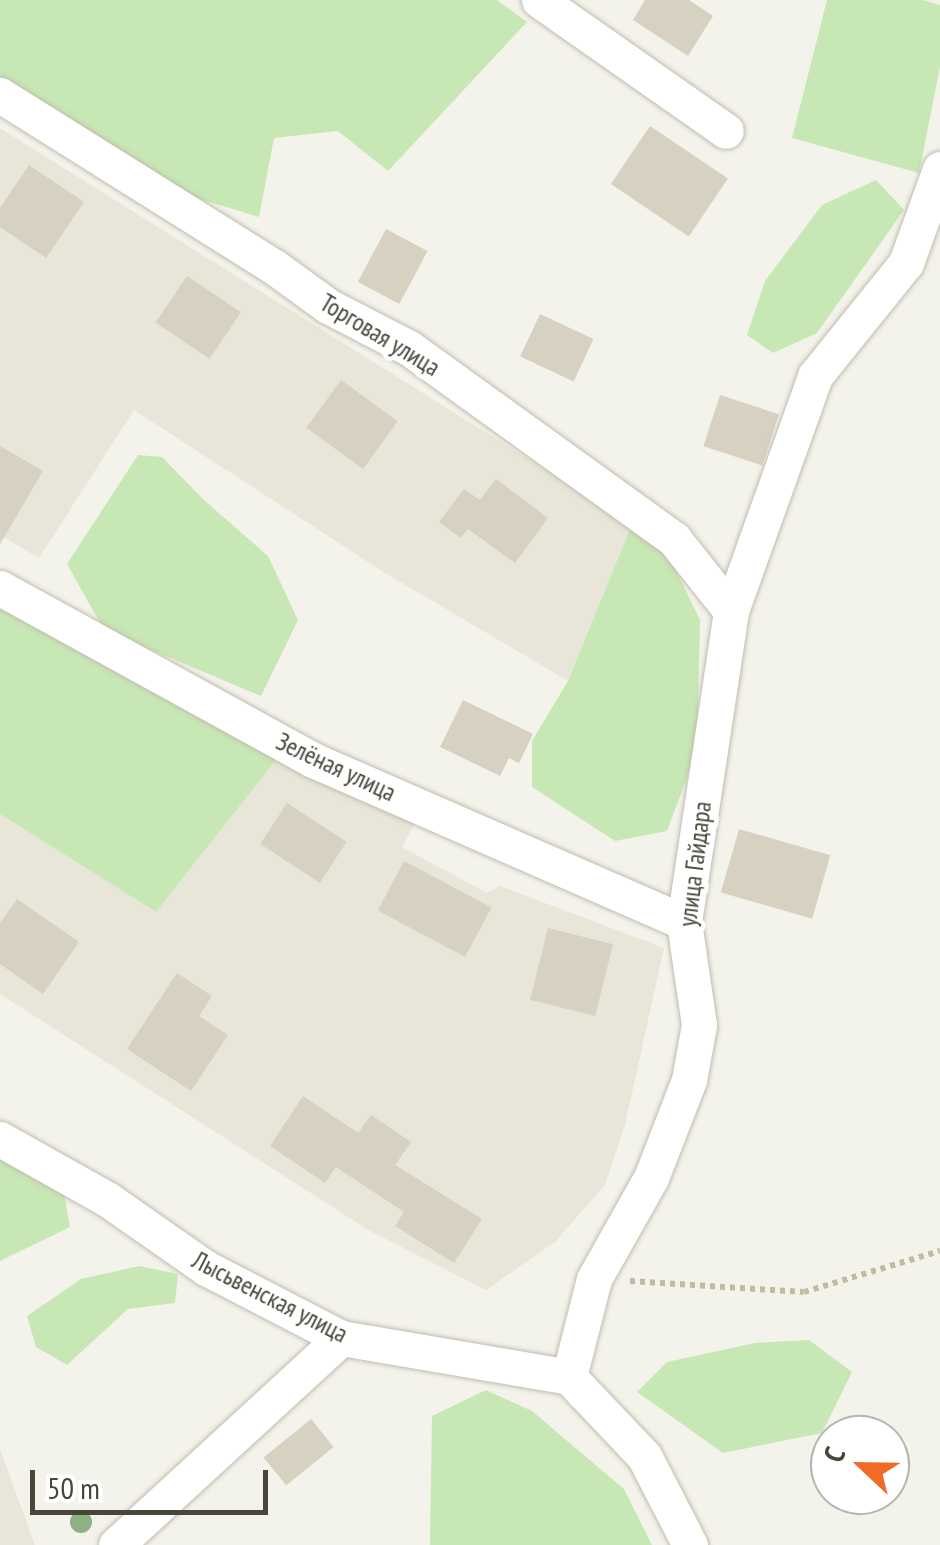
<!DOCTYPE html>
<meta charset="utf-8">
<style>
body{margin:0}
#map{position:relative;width:940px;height:1545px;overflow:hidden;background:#f4f3eb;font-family:"PT Sans Narrow",sans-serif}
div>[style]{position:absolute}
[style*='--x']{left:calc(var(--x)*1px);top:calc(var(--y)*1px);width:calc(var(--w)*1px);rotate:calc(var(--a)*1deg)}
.residential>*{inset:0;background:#e8e6d9}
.green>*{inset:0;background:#c7e7b5}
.building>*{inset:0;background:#d6d1c0;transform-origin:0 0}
.path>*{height:6px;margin-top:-3px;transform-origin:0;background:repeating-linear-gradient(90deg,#c1bc9f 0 5px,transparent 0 10px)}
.roads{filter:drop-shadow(0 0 2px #c0bdad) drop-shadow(0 0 2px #c0bdad)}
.minor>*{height:35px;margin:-17.5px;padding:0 17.5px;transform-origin:17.5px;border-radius:17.5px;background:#fff}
.trees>*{width:22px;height:22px;margin:-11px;border-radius:50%;background:#8eb083}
span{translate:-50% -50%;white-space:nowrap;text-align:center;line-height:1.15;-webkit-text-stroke:9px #fff;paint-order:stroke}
.street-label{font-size:25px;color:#484539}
.north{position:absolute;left:810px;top:1415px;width:100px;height:100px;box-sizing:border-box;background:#fff;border:2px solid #b6b5b0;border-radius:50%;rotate:292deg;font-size:28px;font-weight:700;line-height:40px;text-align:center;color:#484539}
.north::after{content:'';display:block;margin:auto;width:35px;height:45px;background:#f06b26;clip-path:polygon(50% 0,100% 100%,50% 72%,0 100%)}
.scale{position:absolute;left:30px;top:1470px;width:238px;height:45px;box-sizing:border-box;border:5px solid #484539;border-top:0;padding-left:12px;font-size:30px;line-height:35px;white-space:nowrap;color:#484539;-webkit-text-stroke:8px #fff;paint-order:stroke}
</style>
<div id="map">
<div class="residential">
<div style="clip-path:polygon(0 128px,632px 524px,568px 681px,385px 573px,134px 410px,39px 558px,0 535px)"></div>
<div style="clip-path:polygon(279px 756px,418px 818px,402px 847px,487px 893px,500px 886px,664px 948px,625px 1125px,605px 1185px,555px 1242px,486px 1290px,370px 1231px,0 994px,0 814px,156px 912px)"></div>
<div style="clip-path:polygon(0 1449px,35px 1545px,0 1545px)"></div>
</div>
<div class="green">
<div style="clip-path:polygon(0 0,497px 0,527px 22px,388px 171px,338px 131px,274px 138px,259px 217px,196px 198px,0 79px)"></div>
<div style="clip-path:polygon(827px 0,923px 0,940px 5px,940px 67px,919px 173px,792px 138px)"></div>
<div style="clip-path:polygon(876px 180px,904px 210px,817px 333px,773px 353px,747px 335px,765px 281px,822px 205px)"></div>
<div style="clip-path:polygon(138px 455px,162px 457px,204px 500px,268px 556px,298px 620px,261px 696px,104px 630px,67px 564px)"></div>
<div style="clip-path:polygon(632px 524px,669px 556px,700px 620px,697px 751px,667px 831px,615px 841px,532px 787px,532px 741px,568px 681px)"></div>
<div style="clip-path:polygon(0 605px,279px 756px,156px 912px,0 814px)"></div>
<div style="clip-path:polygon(0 1155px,64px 1194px,70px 1227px,0 1261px)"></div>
<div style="clip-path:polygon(139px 1266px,178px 1274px,175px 1303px,128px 1309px,67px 1365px,36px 1347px,27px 1316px,81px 1279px)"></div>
<div style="clip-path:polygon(809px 1340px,852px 1372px,822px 1433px,723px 1453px,637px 1392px,667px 1362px,755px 1343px)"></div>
<div style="clip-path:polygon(486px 1390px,532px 1411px,624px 1489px,652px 1545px,430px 1545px,432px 1416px)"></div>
</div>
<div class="building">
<div style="clip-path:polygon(645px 0,689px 0,713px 16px,688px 56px,633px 20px)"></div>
<div style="left:650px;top:126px;width:94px;height:70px;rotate:34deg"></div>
<div style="clip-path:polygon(29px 165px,84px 202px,46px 258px,0 227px,0 208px)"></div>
<div style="left:386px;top:229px;width:47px;height:60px;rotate:28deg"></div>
<div style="left:187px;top:276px;width:65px;height:56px;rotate:34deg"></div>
<div style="left:540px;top:314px;width:59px;height:47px;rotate:25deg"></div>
<div style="left:341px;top:380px;width:70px;height:59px;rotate:36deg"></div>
<div style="left:720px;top:395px;width:62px;height:54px;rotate:18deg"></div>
<div style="clip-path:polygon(0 446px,43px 471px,0 544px)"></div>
<div style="clip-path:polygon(496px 479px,548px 518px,515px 563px,468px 529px,461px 538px,439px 522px,464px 489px,480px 500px)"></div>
<div style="clip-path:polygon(463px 700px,533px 734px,519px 763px,509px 758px,500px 776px,440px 747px)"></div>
<div style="left:287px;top:803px;width:71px;height:49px;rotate:33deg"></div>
<div style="left:739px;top:829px;width:95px;height:66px;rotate:16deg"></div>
<div style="left:404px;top:861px;width:99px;height:56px;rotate:28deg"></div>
<div style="clip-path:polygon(17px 899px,79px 942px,43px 994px,0 964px,0 923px)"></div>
<div style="left:548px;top:928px;width:67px;height:74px;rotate:14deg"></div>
<div style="clip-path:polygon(177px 973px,212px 996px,199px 1016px,228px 1035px,191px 1091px,127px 1049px)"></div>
<div style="clip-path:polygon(303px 1096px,358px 1133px,371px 1115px,411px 1142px,395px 1165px,482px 1219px,454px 1263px,395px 1226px,404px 1212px,336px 1167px,325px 1183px,270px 1146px)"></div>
<div style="left:311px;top:1419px;width:36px;height:61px;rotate:51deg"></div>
</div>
<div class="path">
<div style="--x:630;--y:1281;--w:174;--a:3.6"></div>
<div style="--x:804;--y:1292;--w:142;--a:-16.8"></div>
</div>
<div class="roads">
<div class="minor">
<div style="--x:539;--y:0;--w:228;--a:35"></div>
<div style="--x:0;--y:95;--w:322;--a:32.1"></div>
<div style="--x:273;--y:266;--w:68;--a:36"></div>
<div style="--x:328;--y:306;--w:91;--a:27.4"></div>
<div style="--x:409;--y:348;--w:327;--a:35.8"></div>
<div style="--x:674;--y:539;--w:92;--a:51.6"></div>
<div style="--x:0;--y:588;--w:357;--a:28.8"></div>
<div style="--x:313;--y:760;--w:405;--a:23.6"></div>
<div style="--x:0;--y:1139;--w:123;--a:29.3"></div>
<div style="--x:107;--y:1199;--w:121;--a:34.9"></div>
<div style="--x:206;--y:1268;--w:152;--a:27.4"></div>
<div style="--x:341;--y:1338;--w:231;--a:9.7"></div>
<div style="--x:116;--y:1545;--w:306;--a:-42.6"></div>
<div style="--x:690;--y:1545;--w:100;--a:-117.3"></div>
<div style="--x:644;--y:1456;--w:109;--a:-133.5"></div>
<div style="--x:569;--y:1377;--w:101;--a:-75.7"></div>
<div style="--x:594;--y:1279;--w:116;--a:-60.6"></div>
<div style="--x:651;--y:1178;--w:105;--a:-68.8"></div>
<div style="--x:689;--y:1080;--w:56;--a:-79.7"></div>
<div style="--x:699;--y:1025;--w:104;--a:-98.3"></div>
<div style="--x:684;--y:922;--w:315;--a:-81.4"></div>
<div style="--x:731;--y:611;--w:250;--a:-70.3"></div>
<div style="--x:815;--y:376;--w:145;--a:-51.2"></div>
<div style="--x:906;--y:263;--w:100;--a:-70.1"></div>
</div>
</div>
<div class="trees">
<div style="left:81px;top:1522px"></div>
</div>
<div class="street-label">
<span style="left:380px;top:335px;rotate:31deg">Торговая улица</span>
<span style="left:336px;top:767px;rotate:25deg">Зелёная улица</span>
<span style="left:695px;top:864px;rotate:-83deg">улица Гайдара</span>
<span style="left:270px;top:1297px;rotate:27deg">Лысьвенская улица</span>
</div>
<div class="north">С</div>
<div class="scale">50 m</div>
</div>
